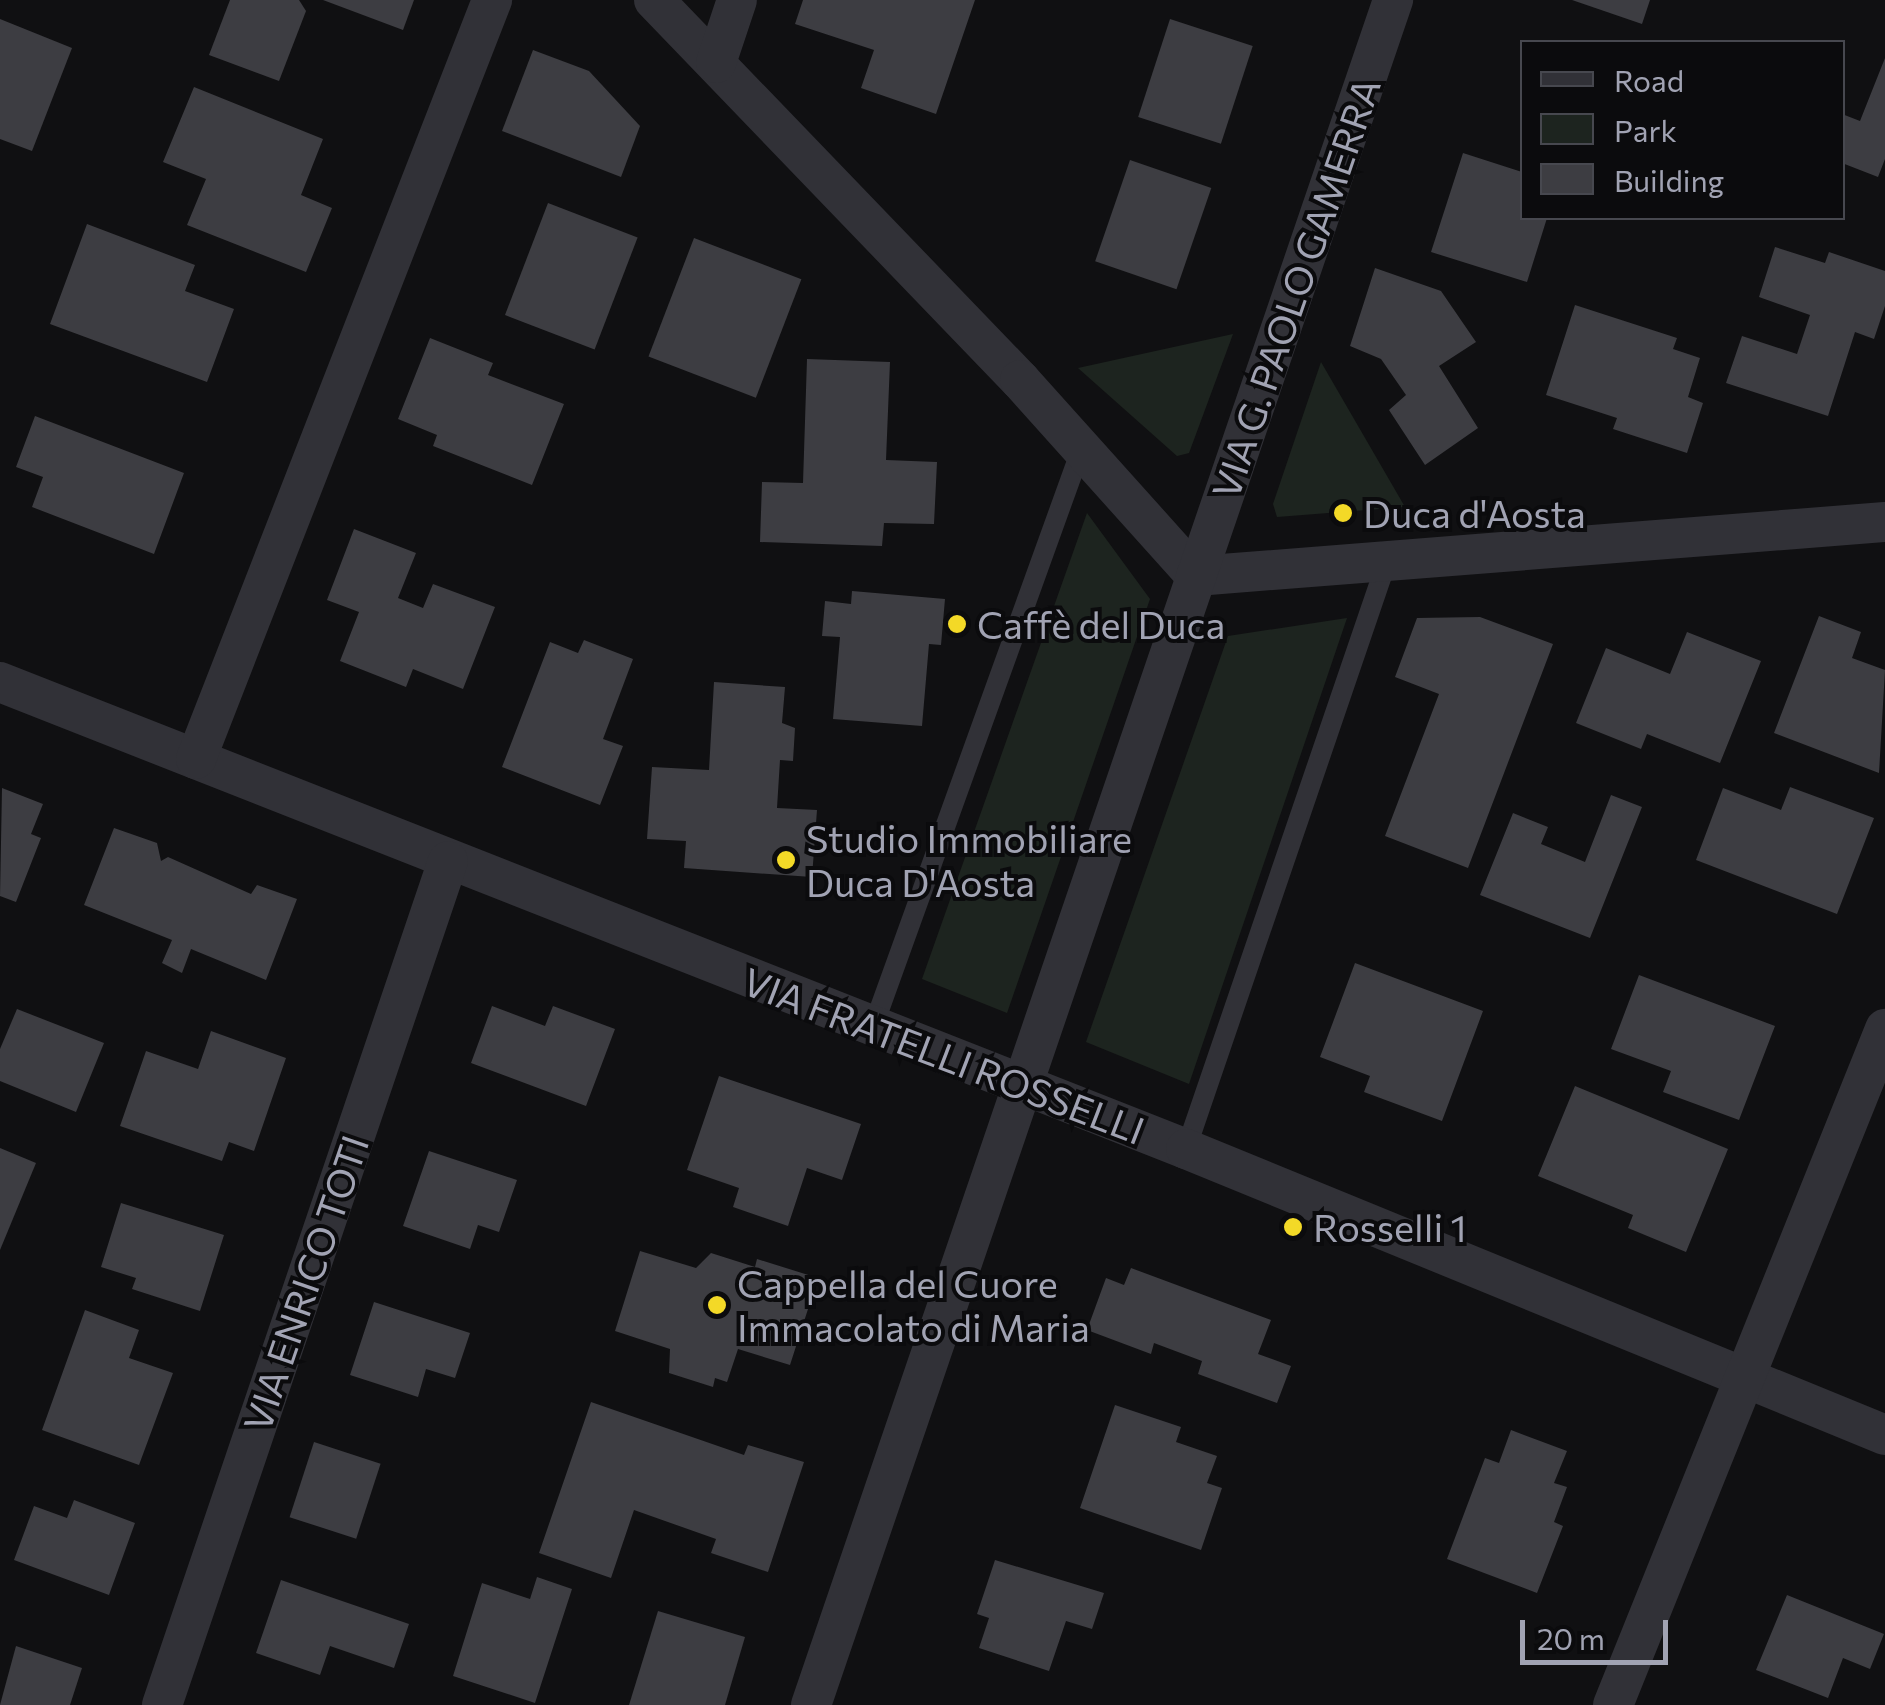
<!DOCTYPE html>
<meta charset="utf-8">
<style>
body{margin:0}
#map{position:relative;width:1885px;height:1705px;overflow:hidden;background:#101012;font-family:Commissioner,sans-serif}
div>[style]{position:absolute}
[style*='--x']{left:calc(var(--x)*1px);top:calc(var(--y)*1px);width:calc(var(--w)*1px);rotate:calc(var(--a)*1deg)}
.green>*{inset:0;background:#1d241f}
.building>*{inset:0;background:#3d3d42;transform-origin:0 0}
.service>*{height:20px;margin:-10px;padding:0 10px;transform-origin:10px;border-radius:10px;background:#313137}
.minor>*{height:40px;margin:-20px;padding:0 20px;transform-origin:20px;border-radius:20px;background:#313137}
.dots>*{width:28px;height:28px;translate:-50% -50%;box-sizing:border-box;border:5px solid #0b0b0d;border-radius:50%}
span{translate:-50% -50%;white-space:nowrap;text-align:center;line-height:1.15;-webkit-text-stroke:8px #0b0b0d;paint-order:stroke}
.street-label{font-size:38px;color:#a1a3b3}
.poi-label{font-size:38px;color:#a1a3b3}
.left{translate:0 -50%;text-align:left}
.legend{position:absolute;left:1520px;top:40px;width:325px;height:180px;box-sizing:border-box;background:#0b0b0d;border:2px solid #47484f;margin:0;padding:12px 18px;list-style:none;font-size:30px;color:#a1a3b3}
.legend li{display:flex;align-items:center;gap:20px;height:50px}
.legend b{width:50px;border:2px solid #47484f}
.scale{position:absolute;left:1520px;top:1620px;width:148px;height:45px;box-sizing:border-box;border:5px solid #a1a3b3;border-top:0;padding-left:12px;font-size:30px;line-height:35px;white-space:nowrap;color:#a1a3b3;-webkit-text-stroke:8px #0b0b0d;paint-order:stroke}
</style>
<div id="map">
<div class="green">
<div style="clip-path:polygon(1233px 334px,1189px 453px,1177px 456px,1078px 368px)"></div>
<div style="clip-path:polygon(1321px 362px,1405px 507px,1277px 517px,1273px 504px)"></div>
<div style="clip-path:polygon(1087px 513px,1150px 599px,1007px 1013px,922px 979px)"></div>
<div style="clip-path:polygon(1347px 618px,1189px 1084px,1086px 1042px,1228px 636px)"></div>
</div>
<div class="building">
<div style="clip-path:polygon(230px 0,299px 0,306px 11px,279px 81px,209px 55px)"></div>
<div style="clip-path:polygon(323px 0,414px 0,403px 30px)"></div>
<div style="clip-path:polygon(803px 0,975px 0,936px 114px,861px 88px,874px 50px,795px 24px)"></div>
<div style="clip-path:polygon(1572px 0,1650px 0,1642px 24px)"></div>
<div style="clip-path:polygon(0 19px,72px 48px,32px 151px,0 139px)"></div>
<div style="left:1170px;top:19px;width:87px;height:103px;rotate:18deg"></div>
<div style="clip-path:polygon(533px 50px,589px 71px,640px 126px,621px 177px,502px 131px)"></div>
<div style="clip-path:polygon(1885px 58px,1885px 159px,1878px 177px,1842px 163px,1842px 114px,1860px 121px)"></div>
<div style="clip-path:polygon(194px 87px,323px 139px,301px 195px,332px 208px,306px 272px,187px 225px,206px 179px,163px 162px)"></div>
<div style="clip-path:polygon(1463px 153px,1522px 172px,1522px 218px,1547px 218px,1527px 282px,1431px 252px)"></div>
<div style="left:1130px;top:160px;width:86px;height:107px;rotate:19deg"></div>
<div style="left:548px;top:203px;width:96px;height:120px;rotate:21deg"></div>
<div style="clip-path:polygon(87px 224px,195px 265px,185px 291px,234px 309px,207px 382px,50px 324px)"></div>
<div style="left:694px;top:238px;width:115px;height:127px;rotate:21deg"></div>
<div style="clip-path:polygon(1775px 247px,1825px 263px,1829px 252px,1885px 271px,1885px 306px,1874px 339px,1855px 332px,1828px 416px,1726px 383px,1742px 336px,1797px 354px,1810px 315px,1759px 297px)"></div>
<div style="clip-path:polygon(1375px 268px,1441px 291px,1476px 342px,1439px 366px,1478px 428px,1425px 465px,1389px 410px,1406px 395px,1381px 359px,1350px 346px)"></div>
<div style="clip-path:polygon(1575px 305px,1677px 338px,1673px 349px,1700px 358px,1688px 397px,1703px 403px,1687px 453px,1613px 429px,1617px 418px,1546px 395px)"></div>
<div style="clip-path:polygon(430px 338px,493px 363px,488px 375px,564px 404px,532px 485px,433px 446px,437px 435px,398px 419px)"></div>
<div style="clip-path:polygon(807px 359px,890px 362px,886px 460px,937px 462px,934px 524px,884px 523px,882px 546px,760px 542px,762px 482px,803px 483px)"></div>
<div style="clip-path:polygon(35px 416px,184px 473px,154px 554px,32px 507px,43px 477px,16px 467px)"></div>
<div style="clip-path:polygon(354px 529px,416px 553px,398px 598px,423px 608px,433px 584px,495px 607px,463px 689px,413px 669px,406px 687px,340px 661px,359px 612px,327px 600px)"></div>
<div style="clip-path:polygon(852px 591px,945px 599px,941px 645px,929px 644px,922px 726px,833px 719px,840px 637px,822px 636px,825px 601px,851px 604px)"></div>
<div style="clip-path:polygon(1819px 616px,1861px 632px,1852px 658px,1885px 670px,1879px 773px,1774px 733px)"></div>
<div style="clip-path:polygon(1480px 617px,1553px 644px,1468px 868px,1385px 836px,1439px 694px,1395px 677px,1417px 618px)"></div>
<div style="clip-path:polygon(1687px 632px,1761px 661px,1720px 763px,1647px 734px,1641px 749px,1576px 723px,1606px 648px,1670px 674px)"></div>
<div style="clip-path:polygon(584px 640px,633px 659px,603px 739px,623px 746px,600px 805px,502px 767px,550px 642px,578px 653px)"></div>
<div style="clip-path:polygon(714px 682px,785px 687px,782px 723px,795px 728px,793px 761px,780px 760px,777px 808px,817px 810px,812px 877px,684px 868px,686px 841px,647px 839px,652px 767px,709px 770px)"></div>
<div style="clip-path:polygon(1790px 787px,1874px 818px,1837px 914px,1696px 860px,1723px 788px,1781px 810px)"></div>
<div style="clip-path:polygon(2px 788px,43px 804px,31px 834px,41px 838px,16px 902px,0 896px)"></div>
<div style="clip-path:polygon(1611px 795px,1642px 807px,1590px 938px,1480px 895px,1513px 813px,1548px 827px,1541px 844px,1585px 862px)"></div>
<div style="clip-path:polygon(114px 828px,157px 843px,161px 861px,168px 857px,251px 894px,257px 885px,297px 899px,266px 980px,191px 949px,182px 973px,162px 963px,172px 940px,84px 905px)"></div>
<div style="clip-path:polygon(1355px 963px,1483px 1011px,1442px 1121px,1364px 1092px,1370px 1076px,1320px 1057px)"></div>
<div style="clip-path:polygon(1639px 975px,1775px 1026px,1739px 1120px,1663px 1092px,1671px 1071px,1611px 1049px)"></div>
<div style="clip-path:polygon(492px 1006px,545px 1026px,553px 1006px,615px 1029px,586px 1106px,471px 1063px)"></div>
<div style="clip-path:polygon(17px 1009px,104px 1043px,76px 1112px,0 1081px,0 1049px)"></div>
<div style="clip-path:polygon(211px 1031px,286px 1058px,254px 1151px,229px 1142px,222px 1161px,120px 1126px,146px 1051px,198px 1069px)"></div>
<div style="clip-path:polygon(719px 1076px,861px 1124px,842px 1180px,807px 1168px,788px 1226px,733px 1207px,739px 1188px,687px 1170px)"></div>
<div style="clip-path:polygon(1575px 1086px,1728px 1149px,1686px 1252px,1628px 1228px,1633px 1215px,1538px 1176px)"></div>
<div style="clip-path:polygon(0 1148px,36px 1163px,0 1250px)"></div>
<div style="clip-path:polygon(429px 1151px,517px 1180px,499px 1232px,478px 1225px,470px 1249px,403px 1226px)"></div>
<div style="clip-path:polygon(121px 1203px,224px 1235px,200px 1311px,132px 1289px,136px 1278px,101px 1267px)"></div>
<div style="clip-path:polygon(640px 1251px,696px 1268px,711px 1253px,755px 1267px,757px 1259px,818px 1278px,790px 1365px,738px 1349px,727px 1382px,715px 1378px,713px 1387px,669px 1373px,670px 1349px,615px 1331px)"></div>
<div style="clip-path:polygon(1131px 1268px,1271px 1320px,1258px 1354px,1291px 1366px,1277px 1403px,1198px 1374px,1202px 1361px,1154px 1343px,1151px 1354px,1087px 1330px,1106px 1278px,1124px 1285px)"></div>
<div style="clip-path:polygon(374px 1302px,470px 1333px,455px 1378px,426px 1369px,418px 1397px,350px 1375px)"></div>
<div style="clip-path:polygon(85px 1310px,139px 1330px,129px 1358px,173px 1373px,139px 1465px,42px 1430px)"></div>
<div style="clip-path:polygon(591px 1402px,744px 1455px,748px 1445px,804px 1462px,768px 1572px,711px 1553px,716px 1539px,634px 1510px,611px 1578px,539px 1553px)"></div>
<div style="clip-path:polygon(1115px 1405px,1181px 1427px,1176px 1442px,1217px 1456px,1207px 1483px,1222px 1488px,1201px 1550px,1080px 1508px)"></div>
<div style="clip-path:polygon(1511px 1430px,1567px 1451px,1554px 1483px,1567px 1487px,1554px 1522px,1563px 1526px,1537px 1593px,1447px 1559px,1485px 1458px,1499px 1463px)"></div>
<div style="left:314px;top:1442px;width:70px;height:79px;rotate:18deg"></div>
<div style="clip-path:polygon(74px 1500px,135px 1523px,109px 1595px,14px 1560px,34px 1506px,67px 1518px)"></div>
<div style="clip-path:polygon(995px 1560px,1104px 1593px,1092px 1629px,1066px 1621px,1049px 1671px,979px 1648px,989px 1618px,977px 1614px)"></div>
<div style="clip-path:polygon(537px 1577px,572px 1589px,535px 1703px,453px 1676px,482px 1583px,530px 1599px)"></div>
<div style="clip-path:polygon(281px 1580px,409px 1624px,394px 1668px,330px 1646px,320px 1675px,256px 1653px)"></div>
<div style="clip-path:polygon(1787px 1595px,1884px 1634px,1870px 1669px,1843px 1658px,1828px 1698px,1756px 1670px)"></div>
<div style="clip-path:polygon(658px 1611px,745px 1637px,725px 1705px,629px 1705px)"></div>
<div style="clip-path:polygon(16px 1646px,82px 1668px,70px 1705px,0 1705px)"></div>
</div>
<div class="service">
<div style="--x:873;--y:1027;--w:617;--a:-70.18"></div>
<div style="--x:1186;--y:1149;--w:621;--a:-71.13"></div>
</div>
<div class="minor">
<div style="--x:654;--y:0;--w:528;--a:46.08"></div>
<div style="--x:1020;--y:380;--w:263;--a:48.1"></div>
<div style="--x:716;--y:63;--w:66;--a:-71.6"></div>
<div style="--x:1196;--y:576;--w:691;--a:-4.48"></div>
<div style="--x:0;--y:682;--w:1275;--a:21.49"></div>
<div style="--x:1186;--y:1149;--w:755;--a:22.25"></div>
<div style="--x:196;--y:759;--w:815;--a:-68.69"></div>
<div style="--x:162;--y:1705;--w:891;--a:-71.28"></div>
<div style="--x:811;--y:1705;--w:1802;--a:-71.15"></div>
<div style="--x:1613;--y:1705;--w:729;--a:-68.08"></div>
</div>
<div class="dots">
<div style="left:1343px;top:513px;background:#f3d927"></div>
<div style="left:957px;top:624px;background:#f3d927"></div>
<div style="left:786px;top:860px;background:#f3d927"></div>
<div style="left:1293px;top:1227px;background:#f3d927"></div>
<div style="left:717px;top:1305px;background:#f3d927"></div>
</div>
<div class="street-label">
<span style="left:1295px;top:288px;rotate:-71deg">VIA G. PAOLO GAMERRA</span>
<span style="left:944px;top:1055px;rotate:21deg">VIA FRATELLI ROSSELLI</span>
<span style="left:305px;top:1283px;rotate:-71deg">VIA ENRICO TOTI</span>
</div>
<div class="poi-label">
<span class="left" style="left:1363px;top:513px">Duca d'Aosta</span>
<span class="left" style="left:977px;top:624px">Caffè del Duca</span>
<span class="left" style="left:806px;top:860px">Studio Immobiliare<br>Duca D'Aosta</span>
<span class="left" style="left:1313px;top:1227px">Rosselli 1</span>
<span class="left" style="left:737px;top:1305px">Cappella del Cuore<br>Immacolato di Maria</span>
</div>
<ul class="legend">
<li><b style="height:12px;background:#313137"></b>Road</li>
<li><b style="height:28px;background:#1d241f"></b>Park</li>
<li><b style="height:28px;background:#3d3d42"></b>Building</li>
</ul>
<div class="scale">20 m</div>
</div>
